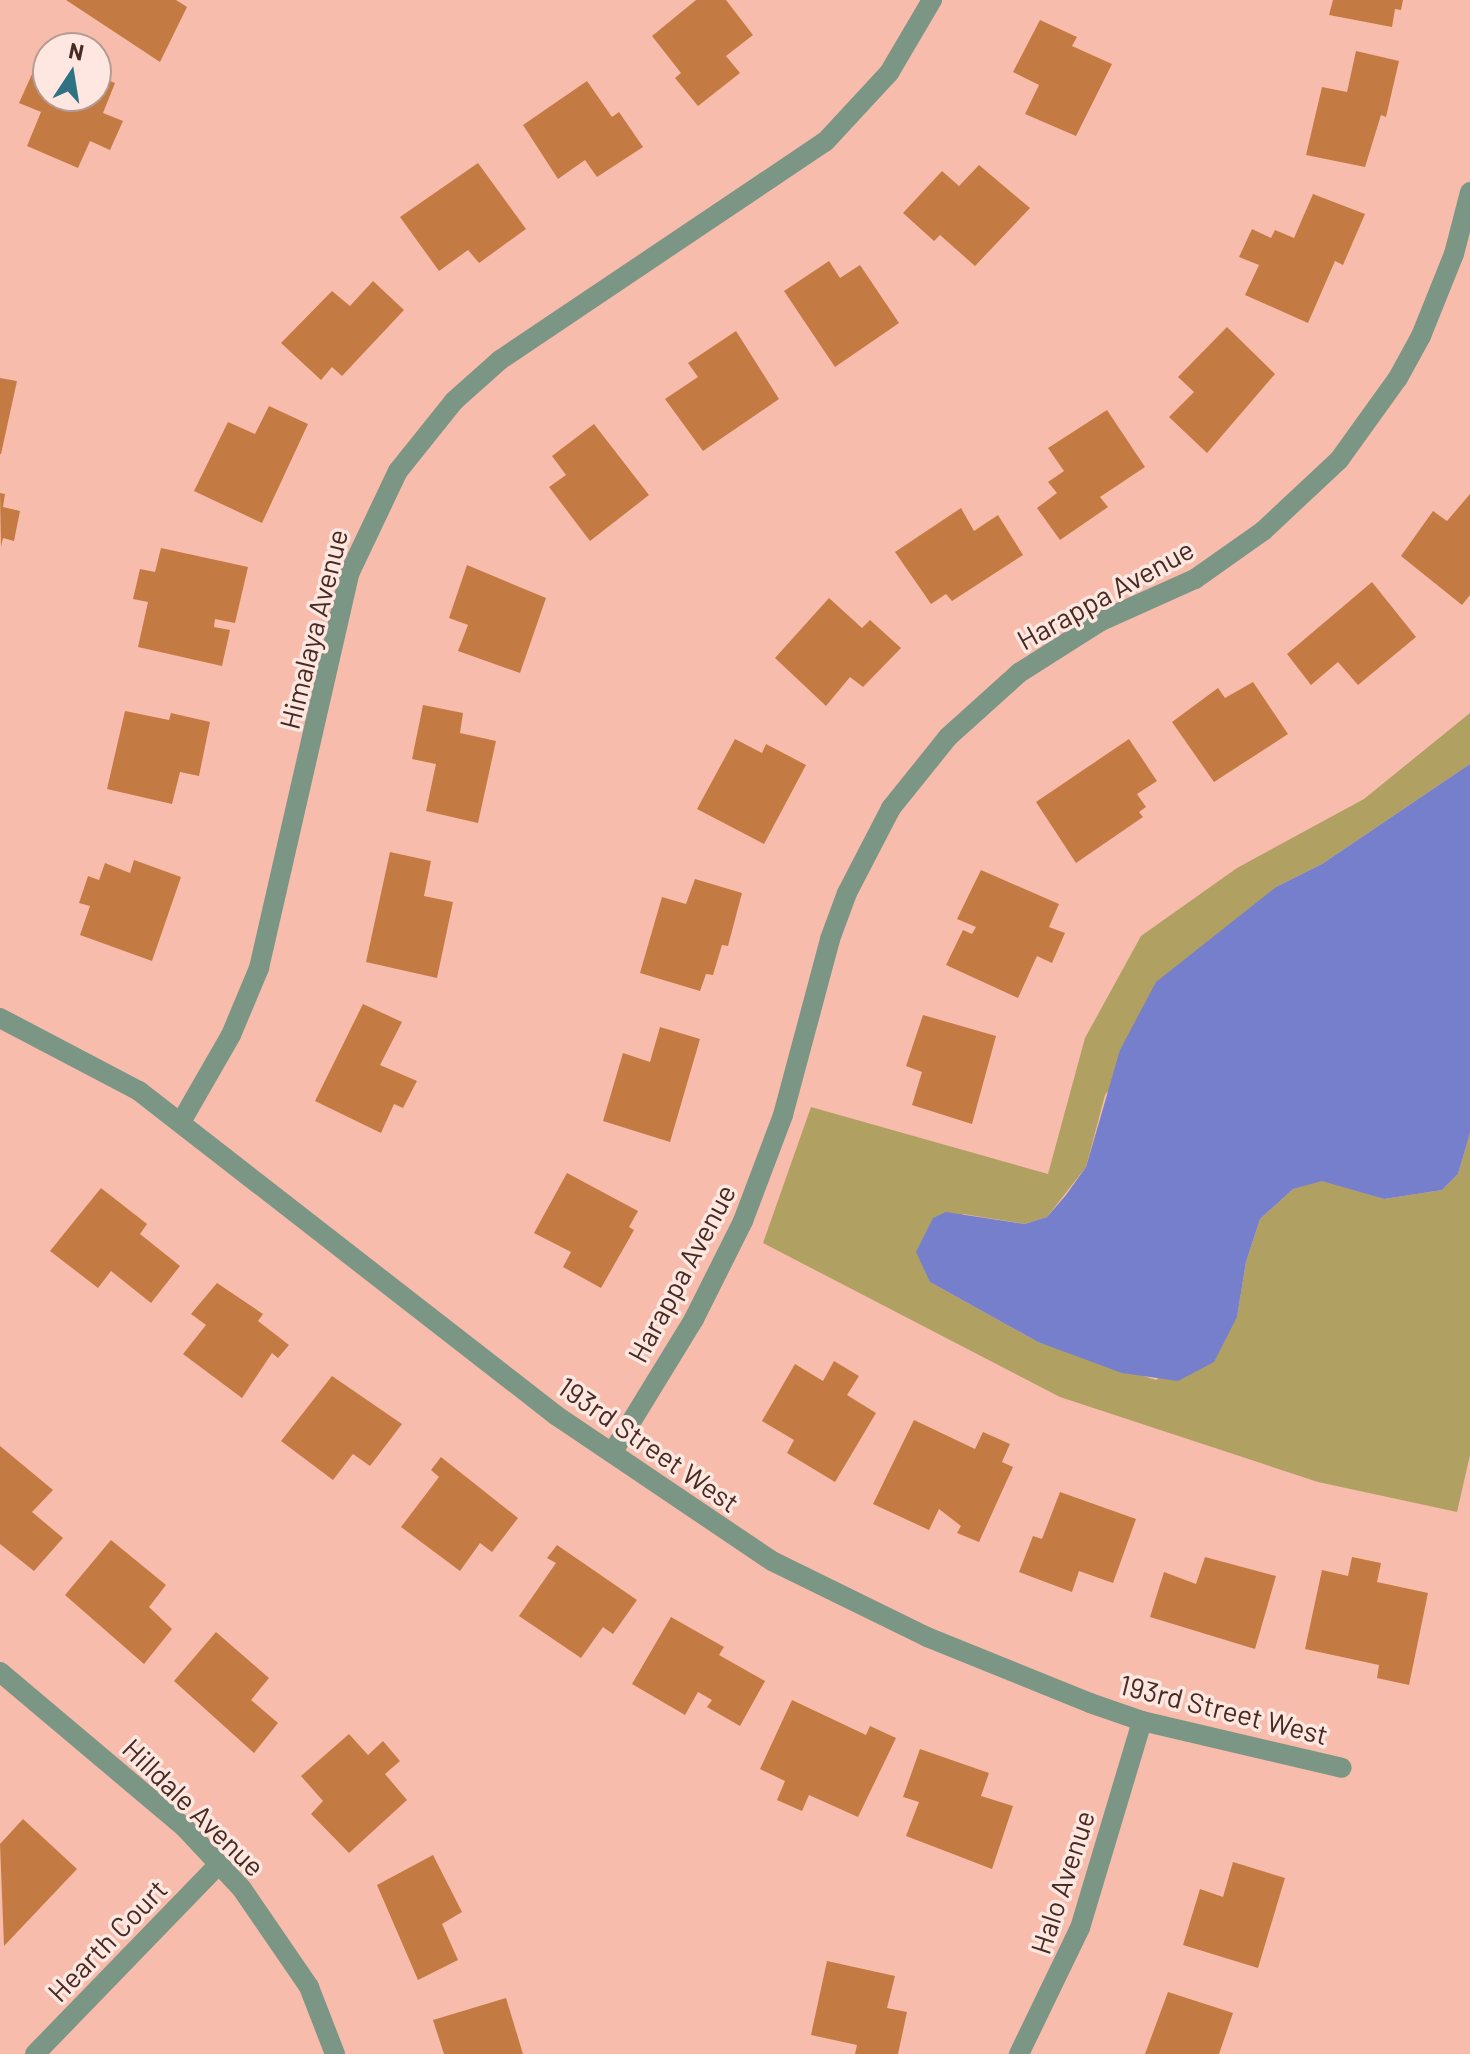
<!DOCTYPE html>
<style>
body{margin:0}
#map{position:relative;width:1470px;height:2054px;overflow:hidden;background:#f7bcab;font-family:Barlow,sans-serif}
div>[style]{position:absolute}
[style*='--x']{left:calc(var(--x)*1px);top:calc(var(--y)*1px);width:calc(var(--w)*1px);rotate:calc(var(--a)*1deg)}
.green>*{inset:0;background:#b0a163}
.water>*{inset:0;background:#757fcc}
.building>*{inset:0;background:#c47b43}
.minor>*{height:20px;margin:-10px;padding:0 10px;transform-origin:10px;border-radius:10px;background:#7b9684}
span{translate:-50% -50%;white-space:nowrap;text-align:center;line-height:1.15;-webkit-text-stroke:7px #fee7e0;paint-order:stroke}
.street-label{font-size:28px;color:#472a22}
.north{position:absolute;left:32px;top:32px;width:80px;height:80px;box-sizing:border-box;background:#fee7e0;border:2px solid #b59b94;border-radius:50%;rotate:12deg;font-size:22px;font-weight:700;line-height:32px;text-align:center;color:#472a22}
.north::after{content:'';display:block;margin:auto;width:28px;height:36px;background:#2f7283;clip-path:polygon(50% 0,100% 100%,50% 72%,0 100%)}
</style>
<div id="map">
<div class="green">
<div style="clip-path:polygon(1470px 713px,1470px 764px,1322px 864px,1276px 887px,1105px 1095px,1086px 1167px,1047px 1217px,1025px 1224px,963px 1214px,930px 1282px,1038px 1342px,1156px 1380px,1237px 1317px,1246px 1262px,1260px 1219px,1293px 1189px,1322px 1180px,1384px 1199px,1442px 1190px,1458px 1174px,1470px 1133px,1470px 1455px,1457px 1512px,1318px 1482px,1060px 1397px,763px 1243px,811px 1107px,1048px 1174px,1085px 1038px,1141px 936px,1237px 868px,1364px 799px)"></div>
</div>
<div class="water">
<div style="clip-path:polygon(1470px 764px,1470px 1133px,1458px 1174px,1442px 1190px,1384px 1199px,1322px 1181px,1293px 1189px,1260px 1219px,1246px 1262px,1237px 1317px,1214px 1362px,1178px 1381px,1122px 1373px,1038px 1342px,930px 1282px,916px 1252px,933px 1218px,946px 1212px,1025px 1224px,1047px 1217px,1066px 1195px,1086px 1167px,1120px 1050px,1156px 982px,1276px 887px,1322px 864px)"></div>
</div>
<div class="building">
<div style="clip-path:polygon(66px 0,176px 0,187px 7px,160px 62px)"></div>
<div style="clip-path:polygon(696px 0,726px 0,753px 35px,726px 56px,740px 73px,698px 106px,675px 78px,681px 73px,652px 36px)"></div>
<div style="clip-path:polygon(1333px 0,1403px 0,1401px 10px,1395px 9px,1392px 27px,1329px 15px)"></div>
<div style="clip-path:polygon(1040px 20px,1077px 37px,1072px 46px,1112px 64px,1076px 136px,1025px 114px,1039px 85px,1013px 72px)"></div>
<div style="clip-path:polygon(1356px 51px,1399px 61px,1386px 117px,1381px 115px,1365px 167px,1306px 155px,1322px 87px,1347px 92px)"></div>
<div style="clip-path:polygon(42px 52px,48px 54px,48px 96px,96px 96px,96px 75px,115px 83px,103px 113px,123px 121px,110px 150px,90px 141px,78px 168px,27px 146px,41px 112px,19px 103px)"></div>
<div style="clip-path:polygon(587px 81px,612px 117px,619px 112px,643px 147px,597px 177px,585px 160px,558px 179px,523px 125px)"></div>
<div style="clip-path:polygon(478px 163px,526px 229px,479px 263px,468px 250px,439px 271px,400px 217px)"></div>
<div style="clip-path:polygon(979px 165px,1030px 208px,975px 266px,940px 235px,934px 241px,903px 213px,942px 171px,959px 186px)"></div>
<div style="clip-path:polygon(1313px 194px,1365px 214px,1343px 265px,1335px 261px,1308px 323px,1245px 295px,1259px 265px,1239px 257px,1252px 229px,1271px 238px,1275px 230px,1294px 238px)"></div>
<div style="clip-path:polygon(829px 261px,840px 278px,860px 265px,899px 323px,835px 367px,784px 291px)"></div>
<div style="clip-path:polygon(373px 281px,404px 310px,342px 376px,332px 367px,321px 380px,281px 343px,332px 291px,350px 306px)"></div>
<div style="clip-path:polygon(1227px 327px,1275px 374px,1207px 453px,1169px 417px,1194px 392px,1178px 377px)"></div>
<div style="clip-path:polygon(736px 331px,779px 399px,703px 451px,665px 399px,698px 377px,688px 363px)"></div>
<div style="clip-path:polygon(0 378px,17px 381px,1px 454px,0 454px)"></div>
<div style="clip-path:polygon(269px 406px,308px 424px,262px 523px,194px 491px,228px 422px,255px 434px)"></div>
<div style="clip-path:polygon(1107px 410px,1145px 467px,1100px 497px,1108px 507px,1060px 540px,1037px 508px,1057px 493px,1048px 482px,1064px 471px,1048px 448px)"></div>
<div style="clip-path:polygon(594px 424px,649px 495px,590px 541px,549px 487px,566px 475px,552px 456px)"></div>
<div style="clip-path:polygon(0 493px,5px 494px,3px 507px,20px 511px,14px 541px,3px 538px,1px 547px)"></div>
<div style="clip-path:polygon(1470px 494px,1470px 595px,1462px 605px,1401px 556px,1433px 511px,1447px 521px)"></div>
<div style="clip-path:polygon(961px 508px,974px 531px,998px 515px,1023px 555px,952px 601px,946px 594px,931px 604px,895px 552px)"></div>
<div style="clip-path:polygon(161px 548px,248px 567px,235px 623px,215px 619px,214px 627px,230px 630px,222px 666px,138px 647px,148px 602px,133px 599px,140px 569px,155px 572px)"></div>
<div style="clip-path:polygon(467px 565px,546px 598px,520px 673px,458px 651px,468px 625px,449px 618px)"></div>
<div style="clip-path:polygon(1372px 582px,1416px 637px,1358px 685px,1338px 662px,1311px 685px,1287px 654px)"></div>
<div style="clip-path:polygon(829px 598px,862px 628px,870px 620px,901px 648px,863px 687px,850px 677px,826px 706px,775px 658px)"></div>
<div style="clip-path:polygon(1253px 682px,1288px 734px,1214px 782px,1172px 722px,1218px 688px,1225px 698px)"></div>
<div style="clip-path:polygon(423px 705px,463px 713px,460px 733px,496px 741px,478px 823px,426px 811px,436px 764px,412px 759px)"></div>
<div style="clip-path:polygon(125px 711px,169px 720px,171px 713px,210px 722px,199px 776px,180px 772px,172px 804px,107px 789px)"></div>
<div style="clip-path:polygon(735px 739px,762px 753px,766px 744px,806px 765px,764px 844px,697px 809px)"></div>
<div style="clip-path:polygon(1129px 739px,1157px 781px,1137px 794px,1146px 807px,1139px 812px,1143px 817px,1076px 863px,1036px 802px)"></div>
<div style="clip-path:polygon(390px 852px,431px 861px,424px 896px,453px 902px,437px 978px,366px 962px)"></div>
<div style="clip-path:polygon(134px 860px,181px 877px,152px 961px,80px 935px,90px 906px,79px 903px,88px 876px,99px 880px,105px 863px,130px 873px)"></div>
<div style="clip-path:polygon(981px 870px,1059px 904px,1049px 927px,1065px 933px,1052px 963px,1037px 956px,1018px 998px,946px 965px,963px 930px,972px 934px,976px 927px,957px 919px)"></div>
<div style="clip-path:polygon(695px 879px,742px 893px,728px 946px,722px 945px,713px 975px,706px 974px,700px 991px,640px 973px,662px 897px,686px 904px)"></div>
<div style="clip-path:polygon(363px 1004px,402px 1022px,380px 1065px,417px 1081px,403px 1108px,394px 1104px,381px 1133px,315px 1101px)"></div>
<div style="clip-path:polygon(923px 1015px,996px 1036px,972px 1124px,912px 1105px,922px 1072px,906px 1066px)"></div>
<div style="clip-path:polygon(660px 1027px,700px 1039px,670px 1142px,603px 1121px,623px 1053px,650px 1062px)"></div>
<div style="clip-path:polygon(567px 1173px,638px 1211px,629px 1227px,634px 1230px,601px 1288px,563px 1267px,571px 1252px,534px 1233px)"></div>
<div style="clip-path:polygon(101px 1188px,147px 1224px,140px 1234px,180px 1266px,151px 1303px,111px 1271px,98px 1288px,50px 1251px)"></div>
<div style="clip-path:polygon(217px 1283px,263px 1314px,258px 1321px,289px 1345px,278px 1358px,272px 1353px,242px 1398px,183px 1354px,206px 1325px,191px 1314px)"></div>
<div style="clip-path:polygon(834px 1361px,859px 1376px,847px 1395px,876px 1413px,835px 1482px,787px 1453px,794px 1440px,762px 1421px,795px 1364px,823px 1381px)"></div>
<div style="clip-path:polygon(332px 1376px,402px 1424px,370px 1466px,353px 1454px,333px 1480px,281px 1441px)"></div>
<div style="clip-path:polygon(914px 1420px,975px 1449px,983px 1432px,1010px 1444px,1002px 1462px,1013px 1467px,979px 1542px,957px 1533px,961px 1526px,939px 1509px,929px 1530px,873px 1504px)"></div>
<div style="clip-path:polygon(0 1446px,53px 1490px,32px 1512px,63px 1538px,34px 1571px,0 1544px)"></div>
<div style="clip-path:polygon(441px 1457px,518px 1518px,492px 1552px,480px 1543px,460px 1571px,401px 1527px,439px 1477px,431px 1470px)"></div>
<div style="clip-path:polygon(1060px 1492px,1136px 1519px,1113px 1583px,1079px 1571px,1072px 1592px,1019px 1572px,1033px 1536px,1042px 1539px)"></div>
<div style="clip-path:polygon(111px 1540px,166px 1585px,149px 1607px,172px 1629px,144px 1664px,65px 1595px)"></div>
<div style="clip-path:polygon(557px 1545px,637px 1600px,613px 1634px,603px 1627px,581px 1658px,519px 1616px,556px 1563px,547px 1558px)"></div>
<div style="clip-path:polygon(1205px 1557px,1276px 1576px,1255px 1649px,1150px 1617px,1164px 1572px,1196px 1584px)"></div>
<div style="clip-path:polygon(1352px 1557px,1381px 1563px,1377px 1582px,1428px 1593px,1409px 1685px,1377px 1678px,1379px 1665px,1305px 1649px,1322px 1570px,1348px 1576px)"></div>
<div style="clip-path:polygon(671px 1617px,724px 1647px,719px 1655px,765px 1681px,740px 1726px,707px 1707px,712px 1700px,698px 1692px,685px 1715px,632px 1684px)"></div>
<div style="clip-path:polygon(216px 1632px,269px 1678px,251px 1700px,278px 1723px,254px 1753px,174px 1681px)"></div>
<div style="clip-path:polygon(792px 1700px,866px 1735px,870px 1726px,896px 1738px,858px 1817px,809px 1795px,802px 1811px,777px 1800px,785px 1781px,760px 1769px)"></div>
<div style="clip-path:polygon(349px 1734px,368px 1755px,383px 1741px,400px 1761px,385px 1774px,407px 1800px,349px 1853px,311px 1814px,323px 1801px,301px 1776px)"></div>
<div style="clip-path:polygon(920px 1749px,989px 1773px,981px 1796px,1013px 1806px,992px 1869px,906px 1836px,919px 1802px,903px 1797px)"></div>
<div style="clip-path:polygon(23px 1819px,77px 1869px,4px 1946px,0 1844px)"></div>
<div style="clip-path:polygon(433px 1855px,462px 1912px,442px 1924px,458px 1960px,418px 1980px,377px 1885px)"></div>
<div style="clip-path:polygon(1233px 1862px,1285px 1878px,1258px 1968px,1183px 1945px,1200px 1889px,1223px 1897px)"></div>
<div style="clip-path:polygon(827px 1961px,895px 1976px,887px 2008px,907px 2012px,898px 2054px,855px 2054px,857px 2045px,811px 2035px)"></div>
<div style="clip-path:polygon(1168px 1992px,1233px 2013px,1219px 2054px,1145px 2054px)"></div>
<div style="clip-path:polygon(506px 1998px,523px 2054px,444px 2054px,433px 2020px)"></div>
</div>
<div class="minor">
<div style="--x:0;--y:1018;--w:157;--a:27.7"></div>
<div style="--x:139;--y:1091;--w:529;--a:37.87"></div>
<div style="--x:557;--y:1416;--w:259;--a:34"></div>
<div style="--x:772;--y:1561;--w:173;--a:26.1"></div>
<div style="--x:927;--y:1637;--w:176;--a:22"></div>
<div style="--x:1090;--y:1703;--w:55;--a:19.1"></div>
<div style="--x:1142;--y:1721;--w:205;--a:13.2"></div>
<div style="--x:181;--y:1122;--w:100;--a:-60.1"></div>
<div style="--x:231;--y:1035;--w:73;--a:-67.3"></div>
<div style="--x:259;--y:968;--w:406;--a:-77.1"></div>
<div style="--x:350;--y:572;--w:112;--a:-64.6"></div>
<div style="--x:398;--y:471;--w:90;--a:-51.3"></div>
<div style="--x:454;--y:401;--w:62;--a:-41.7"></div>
<div style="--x:500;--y:360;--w:391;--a:-33.9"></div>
<div style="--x:825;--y:142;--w:94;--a:-47.2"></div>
<div style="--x:889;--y:73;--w:85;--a:-59.5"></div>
<div style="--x:612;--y:1453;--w:157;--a:-58.5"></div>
<div style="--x:694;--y:1319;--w:110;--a:-63.4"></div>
<div style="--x:743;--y:1221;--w:113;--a:-69.3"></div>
<div style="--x:783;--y:1115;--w:182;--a:-75"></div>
<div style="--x:830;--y:939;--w:49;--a:-69.7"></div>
<div style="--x:847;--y:893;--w:96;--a:-62.6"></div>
<div style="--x:891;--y:808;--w:91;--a:-51.2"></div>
<div style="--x:948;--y:737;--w:96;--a:-42"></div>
<div style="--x:1019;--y:673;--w:97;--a:-32.4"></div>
<div style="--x:1101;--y:621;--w:103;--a:-24.1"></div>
<div style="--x:1195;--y:579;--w:83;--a:-35.2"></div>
<div style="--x:1263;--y:531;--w:104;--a:-43.1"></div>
<div style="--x:1339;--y:460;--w:101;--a:-54.3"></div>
<div style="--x:1398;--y:378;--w:48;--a:-61.3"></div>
<div style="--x:1421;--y:336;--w:88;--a:-68.1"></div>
<div style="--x:1454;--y:254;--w:64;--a:-75.5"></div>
<div style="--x:0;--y:1672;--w:242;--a:40.1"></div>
<div style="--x:185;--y:1828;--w:83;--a:46.9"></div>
<div style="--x:242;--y:1889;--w:119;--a:55.6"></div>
<div style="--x:309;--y:1987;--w:72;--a:68.8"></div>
<div style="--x:35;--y:2054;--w:264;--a:-45.9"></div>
<div style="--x:1019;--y:2054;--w:140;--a:-64.2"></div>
<div style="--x:1080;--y:1928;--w:216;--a:-73.3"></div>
</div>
<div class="street-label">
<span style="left:1105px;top:594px;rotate:-29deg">Harappa Avenue</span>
<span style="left:313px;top:629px;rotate:-76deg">Himalaya Avenue</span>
<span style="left:681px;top:1273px;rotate:-62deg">Harappa Avenue</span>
<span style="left:649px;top:1444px;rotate:35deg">193rd Street West</span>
<span style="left:1224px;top:1709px;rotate:14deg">193rd Street West</span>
<span style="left:194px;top:1807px;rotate:44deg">Hilldale Avenue</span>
<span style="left:1062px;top:1882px;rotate:-72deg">Halo Avenue</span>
<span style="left:107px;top:1940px;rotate:-46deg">Hearth Court</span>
</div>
<div class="north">N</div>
</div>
